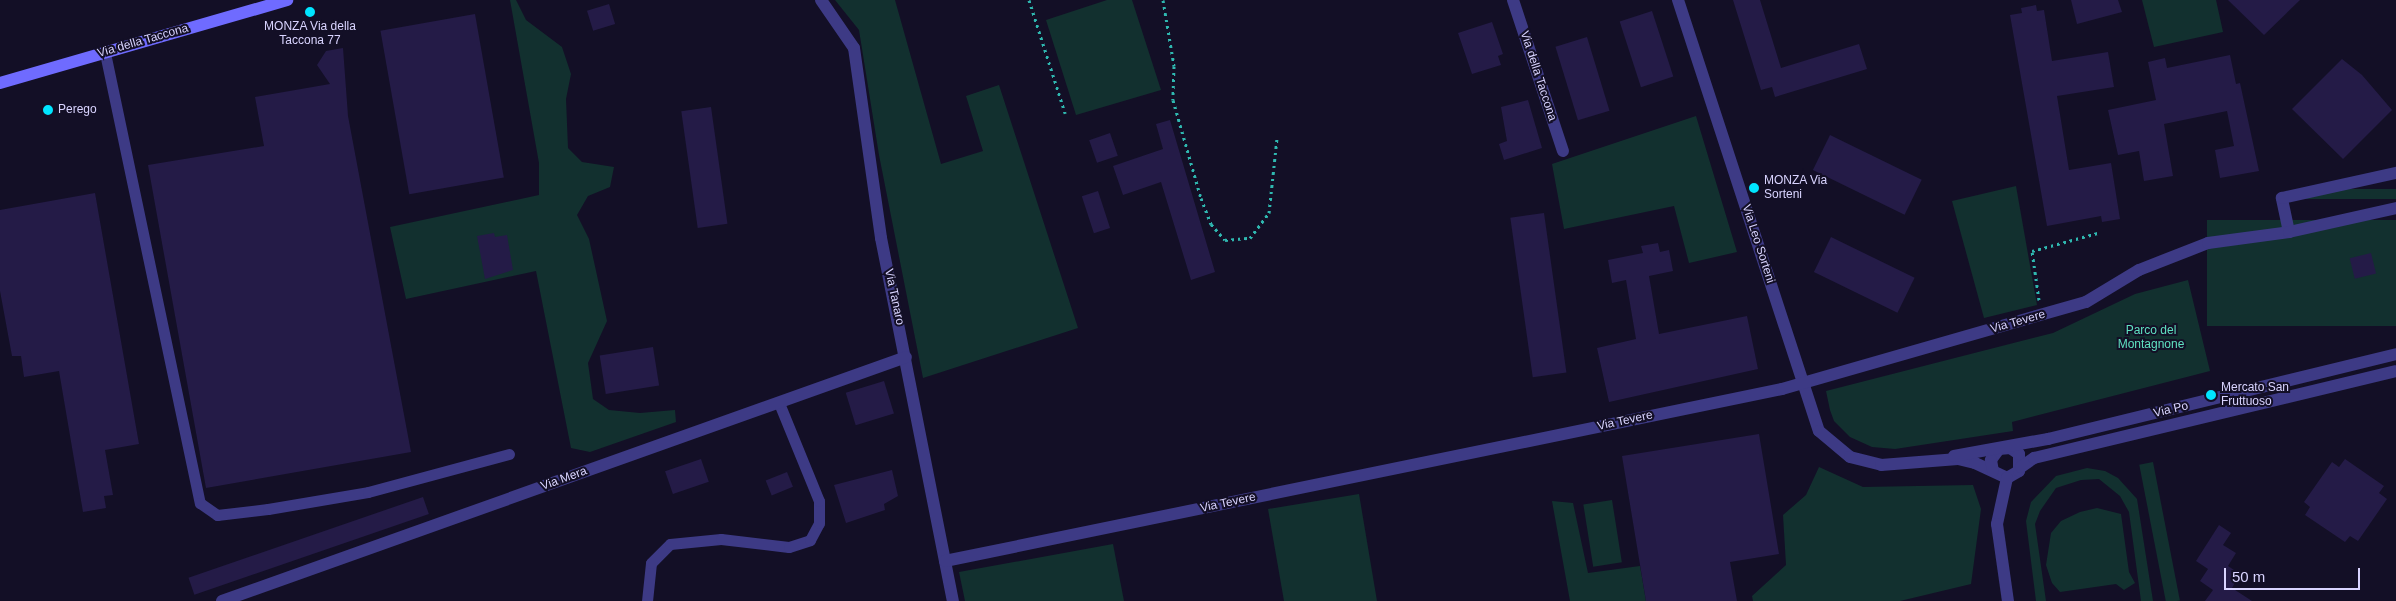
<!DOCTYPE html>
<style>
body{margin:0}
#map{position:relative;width:2396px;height:601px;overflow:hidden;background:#130f26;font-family:Arial,sans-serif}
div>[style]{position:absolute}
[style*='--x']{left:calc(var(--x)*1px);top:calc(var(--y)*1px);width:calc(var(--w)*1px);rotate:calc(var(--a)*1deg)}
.green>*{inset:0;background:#12302f;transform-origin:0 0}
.building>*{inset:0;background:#241b47;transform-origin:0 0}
.path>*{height:3px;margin-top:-1.5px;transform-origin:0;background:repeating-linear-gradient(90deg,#2fb8b0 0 2.5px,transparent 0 6.5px)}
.service>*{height:11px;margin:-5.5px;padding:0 5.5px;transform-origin:5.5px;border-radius:5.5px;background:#3d3a85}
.minor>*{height:12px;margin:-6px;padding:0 6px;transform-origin:6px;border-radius:6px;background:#3d3a85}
.secondary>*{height:12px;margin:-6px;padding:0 6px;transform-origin:6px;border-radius:6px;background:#6f6bff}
.dots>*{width:14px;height:14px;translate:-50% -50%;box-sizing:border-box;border:2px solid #130f26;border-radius:50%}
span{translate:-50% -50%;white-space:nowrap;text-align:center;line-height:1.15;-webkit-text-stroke:4px #130f26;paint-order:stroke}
.poi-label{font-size:12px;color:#d9d4ff}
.left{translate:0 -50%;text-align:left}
.street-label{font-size:12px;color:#d9d4ff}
.park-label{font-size:12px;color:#5fe0c0}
.scale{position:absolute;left:2224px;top:568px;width:136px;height:22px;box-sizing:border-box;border:2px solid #d9d4ff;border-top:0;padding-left:6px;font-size:15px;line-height:18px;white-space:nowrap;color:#d9d4ff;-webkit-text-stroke:4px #130f26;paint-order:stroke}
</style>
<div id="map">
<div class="green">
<div style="clip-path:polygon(510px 0,516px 0,526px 20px,562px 47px,571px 74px,566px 99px,568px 148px,582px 162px,614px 167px,610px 187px,588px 196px,577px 215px,589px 239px,607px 321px,588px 363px,593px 399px,609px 410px,640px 413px,675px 410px,676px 422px,590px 452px,571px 448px,536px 271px,406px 299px,390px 227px,539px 195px,539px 163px)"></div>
<div style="clip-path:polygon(835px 0,895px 0,941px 164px,983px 151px,966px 96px,999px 85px,1078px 328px,923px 378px,879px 155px,859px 30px)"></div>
<div style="clip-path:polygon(1107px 0,1132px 0,1161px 90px,1076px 115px,1046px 20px)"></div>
<div style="clip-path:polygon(2142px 0,2216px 0,2223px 32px,2154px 47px)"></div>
<div style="clip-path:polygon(1696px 116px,1737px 252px,1689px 263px,1674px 206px,1564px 229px,1552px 164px)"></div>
<div style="clip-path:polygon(2016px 186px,2037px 305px,1984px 318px,1952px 201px)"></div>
<div style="left:2396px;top:189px;width:10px;height:100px;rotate:90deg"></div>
<div style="left:2396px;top:220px;width:106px;height:189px;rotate:90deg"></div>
<div style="clip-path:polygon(2188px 280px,2210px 371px,2012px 422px,2013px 431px,1895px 449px,1872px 447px,1850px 437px,1834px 421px,1830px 410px,1826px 391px,2053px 333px,2135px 294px)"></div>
<div style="left:2153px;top:462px;width:141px;height:14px;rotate:79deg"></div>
<div style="clip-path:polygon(1819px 467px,1863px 487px,1973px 485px,1981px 509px,1971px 584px,1900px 601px,1753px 601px,1752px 596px,1786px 565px,1783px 515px,1806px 495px)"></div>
<div style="clip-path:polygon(2087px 468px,2105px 471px,2118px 478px,2137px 499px,2153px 601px,2141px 601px,2129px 512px,2120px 496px,2099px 479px,2081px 480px,2056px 488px,2040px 511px,2035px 524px,2046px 601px,2036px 601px,2026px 521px,2031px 502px,2056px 476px)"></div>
<div style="clip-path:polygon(1359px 494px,1377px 601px,1284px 601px,1268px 509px)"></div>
<div style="left:1612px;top:500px;width:63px;height:29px;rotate:81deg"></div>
<div style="clip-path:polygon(1552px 501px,1573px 503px,1588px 573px,1640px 566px,1646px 601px,1570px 601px)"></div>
<div style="clip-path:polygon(2097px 508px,2121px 514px,2129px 572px,2135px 583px,2124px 590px,2116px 584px,2060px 592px,2052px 583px,2046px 565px,2051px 533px,2061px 521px,2080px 512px)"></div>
<div style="clip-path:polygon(1113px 544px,1124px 601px,965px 601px,959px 572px)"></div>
</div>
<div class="building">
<div style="clip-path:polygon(1733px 0,1760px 0,1781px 68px,1859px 44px,1867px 69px,1775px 97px,1772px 87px,1761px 90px)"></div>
<div style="clip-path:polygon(2071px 0,2118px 0,2122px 12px,2077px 24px)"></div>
<div style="clip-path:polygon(2228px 0,2300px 0,2264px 35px)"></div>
<div style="left:609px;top:4px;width:21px;height:23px;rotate:73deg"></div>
<div style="clip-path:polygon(2036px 5px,2037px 11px,2044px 10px,2052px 61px,2108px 52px,2114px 87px,2057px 96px,2069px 170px,2111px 163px,2120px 219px,2102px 222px,2101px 216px,2047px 226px,2010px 15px,2022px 13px,2021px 8px)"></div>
<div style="left:1652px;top:11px;width:69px;height:34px;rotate:72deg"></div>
<div style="left:475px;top:14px;width:166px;height:96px;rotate:80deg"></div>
<div style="clip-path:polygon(1492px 22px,1503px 54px,1498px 56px,1501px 65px,1472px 74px,1458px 33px)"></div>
<div style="left:1587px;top:37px;width:77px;height:33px;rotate:73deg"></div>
<div style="clip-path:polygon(343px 48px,348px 116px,411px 452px,206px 488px,148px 165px,264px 146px,255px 97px,330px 84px,317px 65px,326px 51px)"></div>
<div style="clip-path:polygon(2230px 55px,2236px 84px,2240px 83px,2259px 171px,2220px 178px,2215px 150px,2234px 146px,2227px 111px,2164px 124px,2173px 176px,2144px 181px,2139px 151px,2118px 155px,2108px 110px,2156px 100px,2148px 62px,2165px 58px,2167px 68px)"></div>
<div style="clip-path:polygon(2342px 59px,2362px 75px,2392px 110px,2343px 159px,2292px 109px)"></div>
<div style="clip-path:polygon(1528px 100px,1542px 148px,1504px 160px,1499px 144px,1507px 141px,1501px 107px)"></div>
<div style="left:711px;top:107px;width:118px;height:30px;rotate:82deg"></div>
<div style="clip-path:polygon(1170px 120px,1215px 272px,1191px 280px,1161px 182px,1123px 195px,1113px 166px,1163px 149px,1156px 124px)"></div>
<div style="left:1110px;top:133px;width:24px;height:22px;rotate:71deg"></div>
<div style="left:1830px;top:135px;width:102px;height:39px;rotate:26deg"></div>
<div style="left:1098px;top:191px;width:39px;height:17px;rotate:72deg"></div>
<div style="clip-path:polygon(95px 193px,139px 444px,105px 450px,113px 495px,104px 496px,106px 508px,83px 512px,59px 371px,24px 377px,21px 356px,12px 356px,0 291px,0 210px)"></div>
<div style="left:1544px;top:213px;width:161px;height:34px;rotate:82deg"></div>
<div style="clip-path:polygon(494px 233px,495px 237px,507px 235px,513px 270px,485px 279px,477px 236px)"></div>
<div style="left:1831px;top:237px;width:93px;height:39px;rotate:26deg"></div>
<div style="clip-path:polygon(1658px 243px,1660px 252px,1669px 250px,1673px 271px,1649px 276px,1659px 334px,1747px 316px,1758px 369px,1609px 402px,1597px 348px,1636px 339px,1626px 280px,1612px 283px,1608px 260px,1643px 253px,1641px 246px)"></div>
<div style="left:2371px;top:253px;width:21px;height:22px;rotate:76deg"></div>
<div style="left:653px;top:347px;width:39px;height:54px;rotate:81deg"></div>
<div style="left:884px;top:381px;width:34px;height:40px;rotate:73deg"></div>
<div style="clip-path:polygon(1759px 434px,1779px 554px,1730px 562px,1737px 601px,1646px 601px,1622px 456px)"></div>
<div style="left:701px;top:459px;width:24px;height:38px;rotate:71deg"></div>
<div style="clip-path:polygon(2345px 459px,2384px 486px,2379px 493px,2387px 499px,2358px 541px,2350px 536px,2345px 542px,2305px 515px,2310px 507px,2304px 502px,2332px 462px,2339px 467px)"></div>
<div style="clip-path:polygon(892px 470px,898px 496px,884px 504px,885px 510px,846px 523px,834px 485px)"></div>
<div style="left:787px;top:472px;width:16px;height:23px;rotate:68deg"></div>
<div style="left:423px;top:497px;width:18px;height:248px;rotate:71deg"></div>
<div style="clip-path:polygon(2219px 525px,2231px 533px,2223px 545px,2236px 553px,2228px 566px,2240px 574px,2232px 588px,2252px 601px,2205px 601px,2213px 590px,2200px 581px,2208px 569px,2196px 561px)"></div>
</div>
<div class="path">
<div style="--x:1029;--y:0;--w:119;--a:72.3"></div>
<div style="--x:1163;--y:0;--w:67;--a:80.5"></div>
<div style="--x:1174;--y:66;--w:34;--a:92"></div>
<div style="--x:1173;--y:100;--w:102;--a:74.1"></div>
<div style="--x:1201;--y:198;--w:28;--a:69"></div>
<div style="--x:1211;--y:224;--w:21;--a:49"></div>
<div style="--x:1225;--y:240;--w:25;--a:-5"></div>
<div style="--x:1250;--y:238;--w:31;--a:-53"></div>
<div style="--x:1269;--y:213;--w:75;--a:-83.9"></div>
<div style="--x:2039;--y:300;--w:49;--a:-98.1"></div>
<div style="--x:2032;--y:251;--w:68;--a:-15.3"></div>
</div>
<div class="service">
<div style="--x:105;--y:53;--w:460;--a:78.1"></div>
<div style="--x:200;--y:503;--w:21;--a:35"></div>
<div style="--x:217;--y:515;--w:51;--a:-6.7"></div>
<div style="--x:268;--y:509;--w:101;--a:-9.6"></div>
<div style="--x:368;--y:492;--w:146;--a:-15.1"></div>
<div style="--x:647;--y:601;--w:38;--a:-84"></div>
<div style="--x:651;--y:563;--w:27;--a:-45"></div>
<div style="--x:670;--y:544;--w:51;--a:-5.6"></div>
<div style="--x:721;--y:539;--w:68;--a:6.7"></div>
<div style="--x:789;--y:547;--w:22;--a:-18"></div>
<div style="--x:810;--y:540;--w:19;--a:-62"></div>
<div style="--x:819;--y:523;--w:22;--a:-90"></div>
<div style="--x:819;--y:501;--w:106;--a:-112.2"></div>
</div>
<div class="minor">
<div style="--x:821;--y:0;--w:58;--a:55.5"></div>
<div style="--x:854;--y:48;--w:192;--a:81.9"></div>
<div style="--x:881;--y:238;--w:370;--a:78.8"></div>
<div style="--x:1513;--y:0;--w:159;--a:71.7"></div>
<div style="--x:1678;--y:0;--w:453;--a:71.9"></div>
<div style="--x:1819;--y:431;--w:40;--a:40"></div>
<div style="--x:1850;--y:457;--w:32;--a:14"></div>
<div style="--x:1881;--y:465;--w:77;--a:-4.5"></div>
<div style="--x:1958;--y:459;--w:17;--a:13"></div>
<div style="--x:1975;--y:463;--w:35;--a:25"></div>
<div style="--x:2007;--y:478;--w:14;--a:-30"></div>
<div style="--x:2019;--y:471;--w:17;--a:-90"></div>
<div style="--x:2019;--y:454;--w:11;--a:-146"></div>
<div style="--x:2010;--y:448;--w:11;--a:175"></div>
<div style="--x:1999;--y:449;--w:14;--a:126"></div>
<div style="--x:1991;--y:460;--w:11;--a:80"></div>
<div style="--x:2289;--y:232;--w:35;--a:-102"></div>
<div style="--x:2282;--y:198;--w:117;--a:-12.4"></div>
<div style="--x:1954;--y:456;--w:96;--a:-10.3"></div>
<div style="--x:2048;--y:439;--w:358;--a:-13.7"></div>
<div style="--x:2021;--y:467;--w:16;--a:-35"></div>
<div style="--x:2034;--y:458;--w:372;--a:-13.5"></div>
<div style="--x:2007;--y:478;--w:47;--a:102.3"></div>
<div style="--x:1997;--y:524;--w:78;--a:81.9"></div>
<div style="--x:945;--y:561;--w:854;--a:-11.61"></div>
<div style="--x:1782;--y:389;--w:316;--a:-16"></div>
<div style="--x:2086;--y:302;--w:62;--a:-31.1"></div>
<div style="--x:2139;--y:270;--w:74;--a:-21.4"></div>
<div style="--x:2208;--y:243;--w:82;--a:-7.7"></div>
<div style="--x:2289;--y:232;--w:110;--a:-12.6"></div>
<div style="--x:222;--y:601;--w:726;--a:-19.63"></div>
</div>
<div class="secondary">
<div style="--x:0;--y:83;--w:299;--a:-16.1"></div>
</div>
<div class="dots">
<div style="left:310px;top:12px;background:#00e5ff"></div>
<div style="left:48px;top:110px;background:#00e5ff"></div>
<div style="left:1754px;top:188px;background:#00e5ff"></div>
<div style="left:2211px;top:395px;background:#00e5ff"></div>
</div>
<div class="poi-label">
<span style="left:310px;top:34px">MONZA Via della<br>Taccona 77</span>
<span class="left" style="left:58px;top:110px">Perego</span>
<span class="left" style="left:1764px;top:188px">MONZA Via<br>Sorteni</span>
<span class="left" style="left:2221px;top:395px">Mercato San<br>Fruttuoso</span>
</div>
<div class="street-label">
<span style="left:143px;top:41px;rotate:-16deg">Via della Taccona</span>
<span style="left:1538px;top:76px;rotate:72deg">Via della Taccona</span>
<span style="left:1758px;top:244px;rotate:72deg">Via Leo Sorteni</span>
<span style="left:894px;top:297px;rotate:78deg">Via Tanaro</span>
<span style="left:2018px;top:322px;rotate:-16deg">Via Tevere</span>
<span style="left:2171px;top:410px;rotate:-13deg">Via Po</span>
<span style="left:1625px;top:421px;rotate:-12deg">Via Tevere</span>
<span style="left:564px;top:479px;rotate:-20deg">Via Mera</span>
<span style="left:1228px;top:503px;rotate:-12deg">Via Tevere</span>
</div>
<div class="park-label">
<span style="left:2151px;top:338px">Parco del<br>Montagnone</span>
</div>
<div class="scale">50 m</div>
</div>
